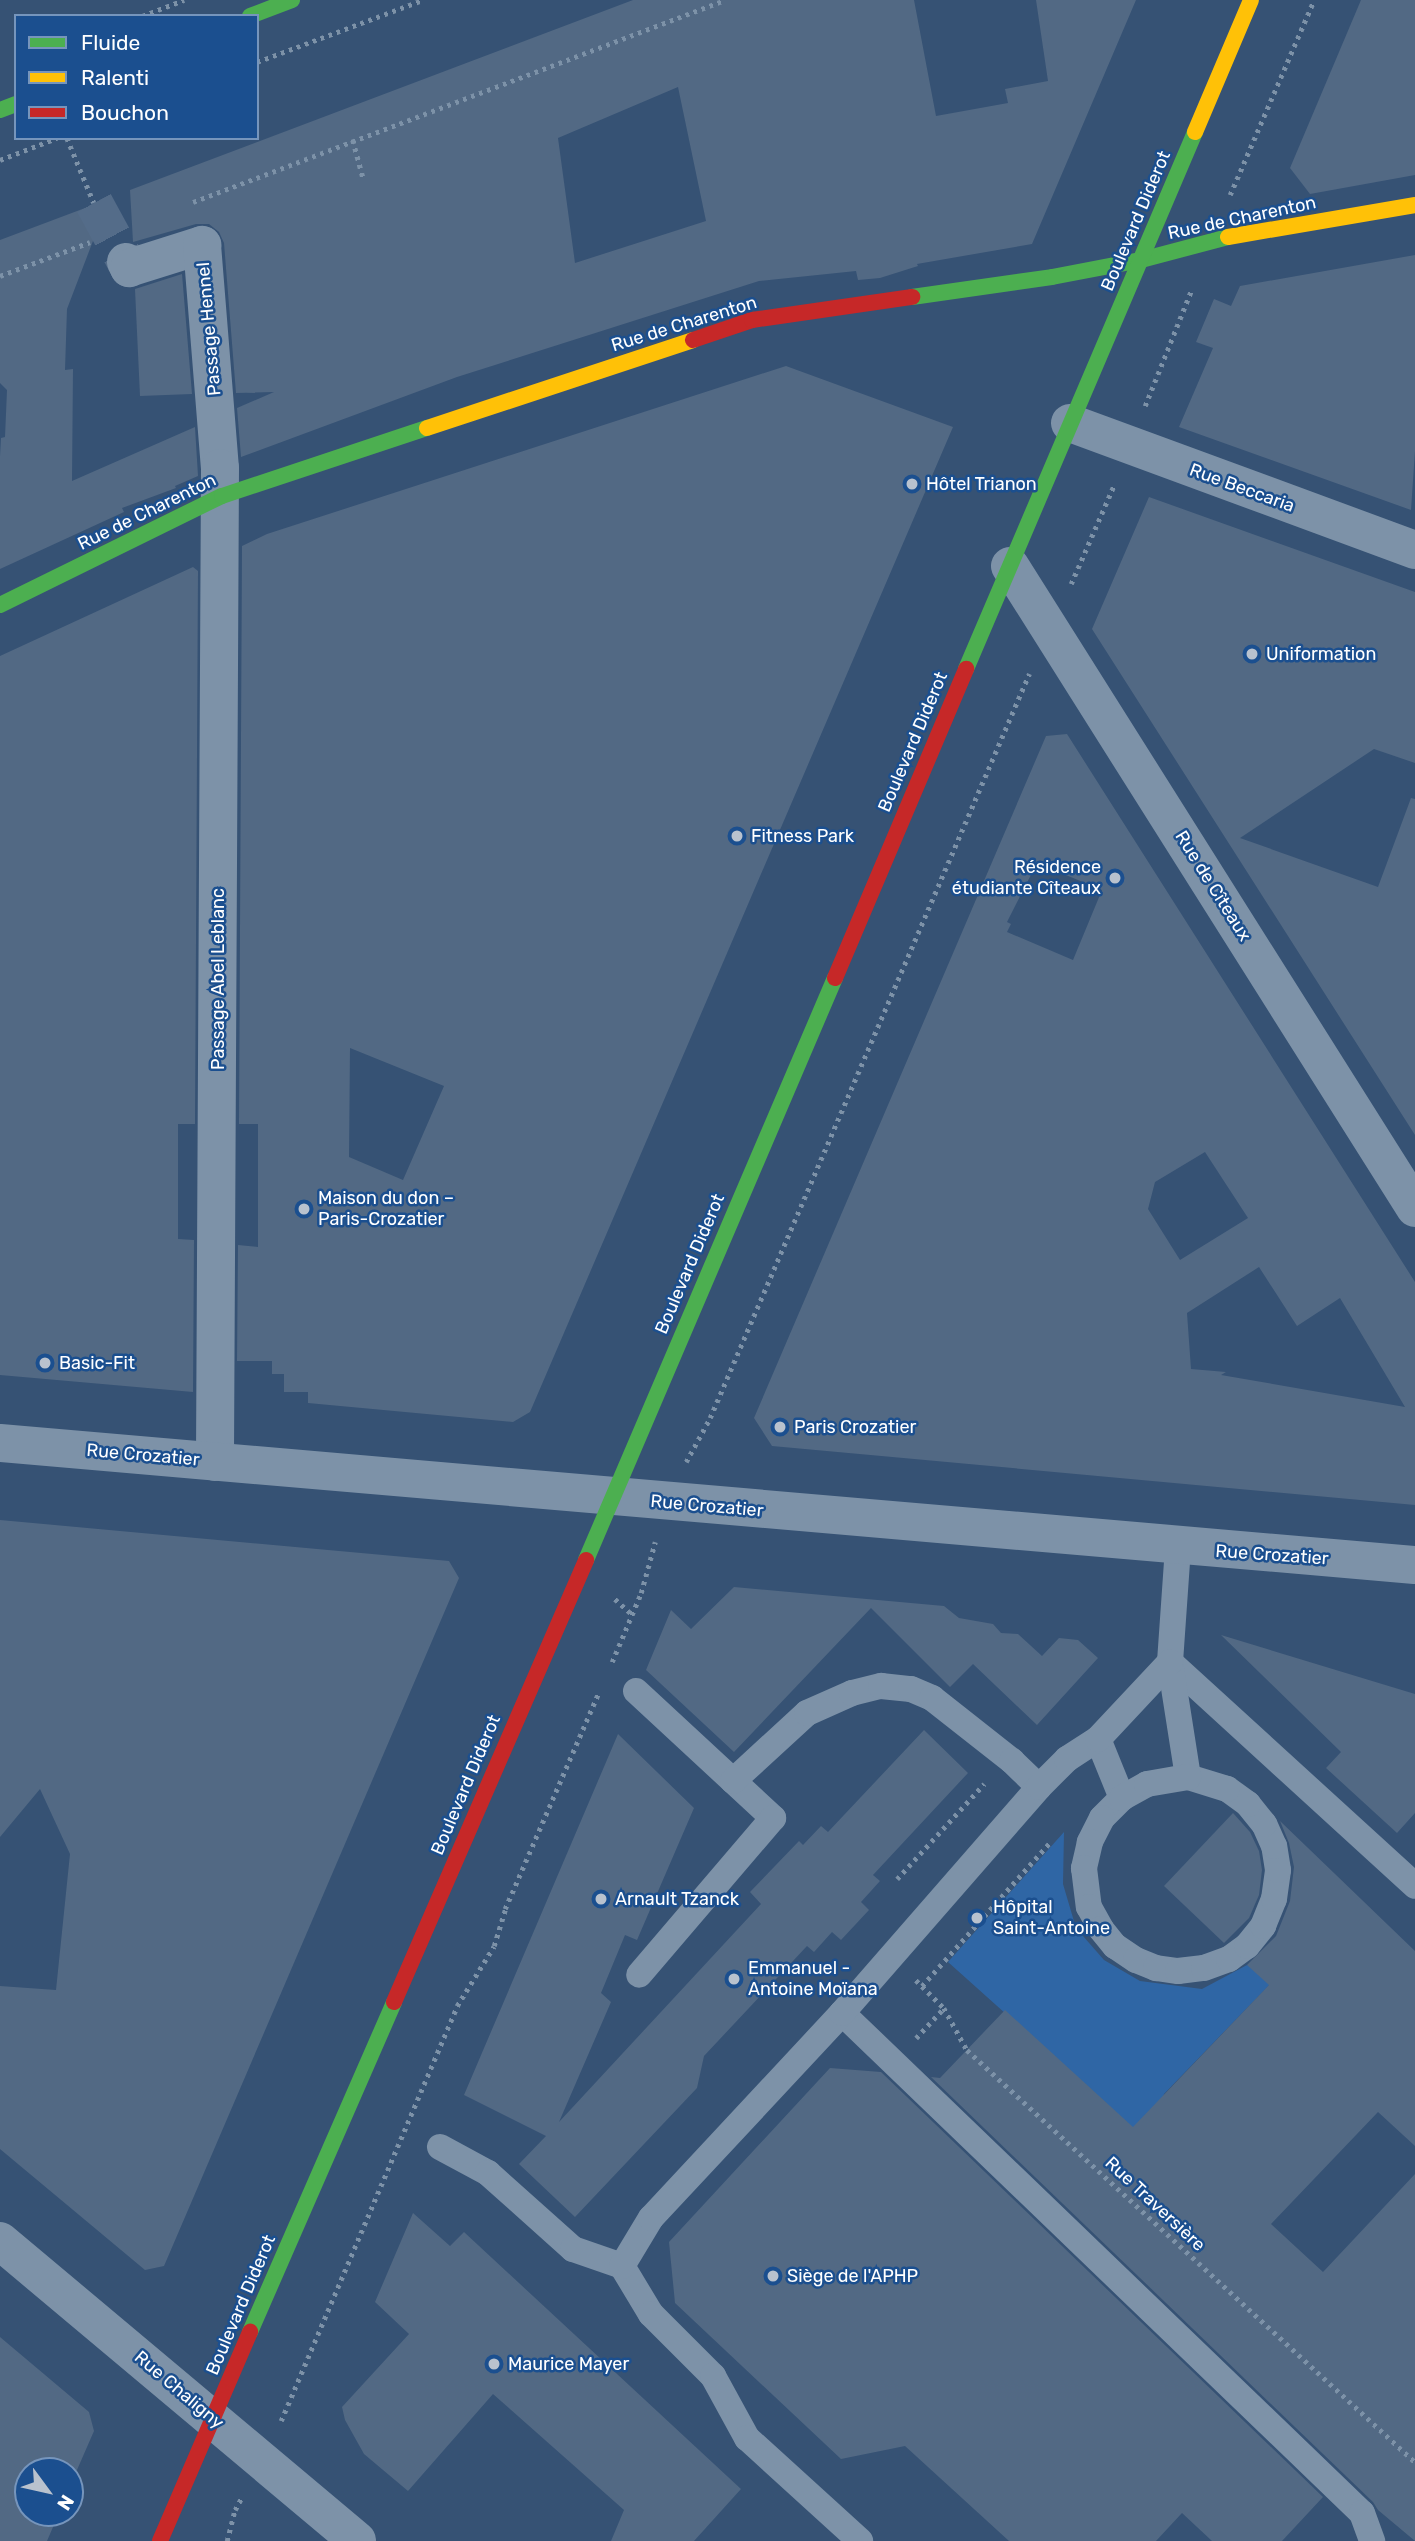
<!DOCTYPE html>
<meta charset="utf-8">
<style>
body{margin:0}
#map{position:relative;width:1415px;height:2541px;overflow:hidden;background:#365274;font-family:Rubik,sans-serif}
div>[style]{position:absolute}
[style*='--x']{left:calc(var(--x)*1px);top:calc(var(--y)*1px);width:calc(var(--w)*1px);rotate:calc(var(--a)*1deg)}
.green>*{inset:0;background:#2f66a5}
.building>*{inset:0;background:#526984}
.street-tunnel>*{height:38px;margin-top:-19px;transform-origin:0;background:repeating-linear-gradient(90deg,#546c89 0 38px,transparent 0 57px)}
.path>*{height:4.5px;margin-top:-2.25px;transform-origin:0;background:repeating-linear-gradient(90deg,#7d92a8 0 3.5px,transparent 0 8.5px)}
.lane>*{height:26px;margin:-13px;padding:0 13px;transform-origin:13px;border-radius:13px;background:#7d92a8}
.street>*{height:38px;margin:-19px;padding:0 19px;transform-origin:19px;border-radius:19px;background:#7d92a8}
.fast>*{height:16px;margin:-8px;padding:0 8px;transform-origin:8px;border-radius:8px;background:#4caf50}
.slow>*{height:16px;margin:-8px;padding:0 8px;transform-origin:8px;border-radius:8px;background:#ffc107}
.jam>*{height:16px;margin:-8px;padding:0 8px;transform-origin:8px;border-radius:8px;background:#c62828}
.dots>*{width:19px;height:19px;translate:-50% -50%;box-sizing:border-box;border:4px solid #1b4f8f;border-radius:50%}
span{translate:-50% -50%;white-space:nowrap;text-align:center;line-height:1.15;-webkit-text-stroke:5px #1b4f8f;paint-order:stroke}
.street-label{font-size:18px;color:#fff}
.poi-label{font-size:18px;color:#fff}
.left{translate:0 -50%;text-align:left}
.right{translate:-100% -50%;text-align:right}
.legend{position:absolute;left:14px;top:14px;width:245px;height:126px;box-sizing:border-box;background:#1b4f8f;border:2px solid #7695bc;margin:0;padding:9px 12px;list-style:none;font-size:21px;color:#fff}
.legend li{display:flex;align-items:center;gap:14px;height:35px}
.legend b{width:35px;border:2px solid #7695bc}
.north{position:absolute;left:14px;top:2457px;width:70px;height:70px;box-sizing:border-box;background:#1b4f8f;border:2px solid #7695bc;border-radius:50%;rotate:123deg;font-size:19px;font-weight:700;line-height:28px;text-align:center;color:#fff}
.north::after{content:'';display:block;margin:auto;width:24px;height:32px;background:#b9c2ce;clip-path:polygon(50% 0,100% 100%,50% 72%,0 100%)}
</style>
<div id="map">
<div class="green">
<div style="clip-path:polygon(1064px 1832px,1063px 1884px,1076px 1928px,1104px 1960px,1140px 1981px,1202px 1989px,1247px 1965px,1276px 1978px,1164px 2094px,1150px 2143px,948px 1962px)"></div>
</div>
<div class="building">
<div style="clip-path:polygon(evenodd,633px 0,914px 0,936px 116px,1008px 103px,1005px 89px,1048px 81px,1036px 0,1136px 0,1032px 244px,917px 264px,918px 266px,880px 278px,858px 280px,856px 271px,759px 281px,457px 377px,241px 457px,237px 408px,274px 392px,236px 393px,224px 243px,219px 232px,209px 224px,196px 224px,133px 242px,130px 190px,633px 0,678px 87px,706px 221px,575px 263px,558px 138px,678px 87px)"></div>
<div style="clip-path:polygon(1361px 0,1415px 0,1415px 175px,1310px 194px,1290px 168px)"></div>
<div style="clip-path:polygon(109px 199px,67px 309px,65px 370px,73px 369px,72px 481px,195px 427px,198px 476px,175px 486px,176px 488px,122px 508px,124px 512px,0 569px,0 456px,1px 438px,5px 437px,7px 390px,0 383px,0 240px)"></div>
<div style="clip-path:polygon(1415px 255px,1415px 451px,1411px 510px,1179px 427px,1213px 348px,1196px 342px,1214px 299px,1231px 306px,1240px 286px)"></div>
<div style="clip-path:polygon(182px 274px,192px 394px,140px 396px,135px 289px)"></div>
<div style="clip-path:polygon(evenodd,786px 366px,953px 427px,530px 1412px,513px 1422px,308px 1403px,308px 1392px,284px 1392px,284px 1374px,272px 1374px,272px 1361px,237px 1361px,238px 1245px,258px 1247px,258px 1124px,239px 1124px,242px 546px,267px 534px,786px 366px,350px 1048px,444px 1086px,403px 1180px,349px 1157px,350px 1048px)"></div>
<div style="clip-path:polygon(1149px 497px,1415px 592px,1415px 763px,1374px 749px,1240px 838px,1378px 887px,1411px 798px,1415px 799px,1415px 1135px,1092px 629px)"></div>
<div style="clip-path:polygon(193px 567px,198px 571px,195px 1124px,178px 1124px,178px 1239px,194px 1240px,193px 1392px,0 1375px,0 656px)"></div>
<div style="clip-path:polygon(evenodd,1067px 734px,1415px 1282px,1415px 1505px,772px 1446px,754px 1418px,1046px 736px,1067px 734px,1037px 863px,1102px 890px,1073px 960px,1007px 932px,1011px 924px,1007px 922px,1037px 863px,1067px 734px,1205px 1152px,1248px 1218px,1180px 1260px,1148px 1209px,1155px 1182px,1205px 1152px,1067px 734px,1259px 1267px,1297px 1326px,1340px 1298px,1405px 1407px,1221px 1375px,1226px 1372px,1191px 1369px,1187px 1313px,1259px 1267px)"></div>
<div style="clip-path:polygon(0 1520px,449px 1561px,459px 1578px,164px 2266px,145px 2270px,0 2149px,0 1986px,56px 1990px,70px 1854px,40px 1789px,0 1837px)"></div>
<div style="clip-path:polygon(734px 1587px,944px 1606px,959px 1618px,993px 1624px,1001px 1633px,1018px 1634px,1042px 1656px,1059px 1638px,1078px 1640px,1098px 1658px,1037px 1725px,973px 1664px,950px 1687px,871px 1608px,734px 1752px,646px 1670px,671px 1610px,691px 1629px)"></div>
<div style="clip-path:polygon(1221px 1635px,1415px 1694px,1415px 1813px,1397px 1833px,1326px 1768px,1341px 1752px)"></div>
<div style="clip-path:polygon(924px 1730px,968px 1773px,873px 1875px,880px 1881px,861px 1902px,869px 1910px,841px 1940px,832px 1932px,814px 1952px,807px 1946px,704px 2056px,697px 2088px,575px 2217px,519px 2164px,546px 2136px,464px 2095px,618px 1734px,694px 1808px,637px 1940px,625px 1935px,601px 1993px,611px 2002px,559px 2122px,761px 1904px,750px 1892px,799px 1841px,803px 1845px,821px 1826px,828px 1832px)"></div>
<div style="clip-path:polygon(1233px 1813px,1250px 1832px,1259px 1851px,1262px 1870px,1259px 1895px,1249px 1918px,1224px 1943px,1164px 1886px)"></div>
<div style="clip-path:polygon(1280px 1821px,1415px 1951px,1415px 2146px,1378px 2112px,1271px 2224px,1323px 2272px,1415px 2174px,1415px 2541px,1378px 2510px,1373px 2502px,931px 2077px,940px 2078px,1005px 2010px,1133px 2127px,1269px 1985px,1247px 1965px,1276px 1936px,1290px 1901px,1294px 1867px,1289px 1843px)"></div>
<div style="clip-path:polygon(830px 2068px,881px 2072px,1323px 2497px,1282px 2541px,1212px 2541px,1182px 2513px,1156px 2541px,1009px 2541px,905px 2446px,841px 2459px,675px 2303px,669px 2242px)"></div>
<div style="clip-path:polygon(413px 2213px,450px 2246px,464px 2232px,741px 2489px,694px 2541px,611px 2541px,624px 2510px,493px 2394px,408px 2491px,364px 2454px,345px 2420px,342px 2407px,409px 2334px,375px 2302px)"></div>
<div style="clip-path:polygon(0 2337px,89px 2412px,94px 2431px,70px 2486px,70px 2471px,28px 2471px,28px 2513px,59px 2513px,47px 2541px,0 2541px)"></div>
</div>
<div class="street-tunnel">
<div style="--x:94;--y:203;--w:67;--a:61.5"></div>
</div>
<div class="path">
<div style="--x:142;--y:16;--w:45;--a:-20.9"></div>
<div style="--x:257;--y:62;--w:177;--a:-20.5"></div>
<div style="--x:67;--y:138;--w:70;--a:67.4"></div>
<div style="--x:353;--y:140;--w:39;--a:75"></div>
<div style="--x:0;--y:160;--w:61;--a:-21.1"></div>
<div style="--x:1230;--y:195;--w:212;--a:-66.7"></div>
<div style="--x:193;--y:202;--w:569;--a:-20.79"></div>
<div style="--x:0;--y:276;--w:96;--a:-20.7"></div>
<div style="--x:1145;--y:406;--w:124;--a:-68.2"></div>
<div style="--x:1071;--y:584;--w:110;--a:-66.5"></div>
<div style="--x:686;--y:1462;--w:50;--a:-61.4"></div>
<div style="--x:710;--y:1418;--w:810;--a:-66.79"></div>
<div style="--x:615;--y:1599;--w:24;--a:42"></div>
<div style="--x:612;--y:1662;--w:75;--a:-67.2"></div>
<div style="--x:641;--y:1593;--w:53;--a:-74.6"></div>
<div style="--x:897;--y:1879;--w:129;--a:-47.5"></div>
<div style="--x:916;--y:1980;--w:40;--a:45"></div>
<div style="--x:944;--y:2008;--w:48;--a:61.3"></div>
<div style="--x:967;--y:2050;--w:609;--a:42.6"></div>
<div style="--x:922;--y:1986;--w:195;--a:-48.3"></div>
<div style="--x:916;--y:2038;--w:41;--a:-47"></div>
<div style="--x:281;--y:2421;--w:451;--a:-67"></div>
<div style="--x:457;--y:2006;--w:70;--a:-58.3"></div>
<div style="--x:494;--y:1946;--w:39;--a:-73"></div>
<div style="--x:505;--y:1909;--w:236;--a:-66.6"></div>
<div style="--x:227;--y:2541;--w:32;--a:-76"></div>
<div style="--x:235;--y:2510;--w:15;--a:-62"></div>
</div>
<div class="lane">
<div style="--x:1170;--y:1662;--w:332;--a:42.4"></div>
<div style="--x:636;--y:1691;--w:187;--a:42.8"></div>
<div style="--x:773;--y:1818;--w:206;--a:130.5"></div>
<div style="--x:1098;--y:1739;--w:64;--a:67.9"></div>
<div style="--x:1122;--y:1798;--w:28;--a:135"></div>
<div style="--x:1102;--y:1818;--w:27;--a:117"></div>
<div style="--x:1090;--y:1842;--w:27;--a:103"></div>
<div style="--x:1084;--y:1868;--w:39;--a:83"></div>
<div style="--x:1089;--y:1907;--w:25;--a:61"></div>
<div style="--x:1101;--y:1929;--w:22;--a:51"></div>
<div style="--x:1115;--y:1946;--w:25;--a:34"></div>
<div style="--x:1136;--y:1960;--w:22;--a:22"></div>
<div style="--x:1156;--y:1968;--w:22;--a:8"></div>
<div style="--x:1178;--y:1971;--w:26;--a:-7"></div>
<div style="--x:1204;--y:1968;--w:27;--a:-20"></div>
<div style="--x:1229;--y:1959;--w:22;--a:-36"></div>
<div style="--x:1247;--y:1946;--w:26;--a:-51"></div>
<div style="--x:1263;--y:1926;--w:29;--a:-68"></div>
<div style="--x:1274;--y:1899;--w:29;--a:-82"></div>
<div style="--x:1278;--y:1870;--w:24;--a:-99"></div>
<div style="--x:1274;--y:1846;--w:24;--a:-114"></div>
<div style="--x:1264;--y:1824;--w:26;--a:-129"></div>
<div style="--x:1248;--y:1804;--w:26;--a:-144"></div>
<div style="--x:1227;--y:1789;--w:41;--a:-162.9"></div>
<div style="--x:1188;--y:1777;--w:116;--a:-98.9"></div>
<div style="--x:1170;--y:1662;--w:115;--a:-86"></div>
<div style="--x:733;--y:1781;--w:100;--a:-42.6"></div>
<div style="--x:807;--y:1713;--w:49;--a:-24"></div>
<div style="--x:852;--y:1693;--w:30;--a:-14"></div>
<div style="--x:881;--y:1686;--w:30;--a:6"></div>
<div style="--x:911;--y:1689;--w:23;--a:23"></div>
<div style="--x:932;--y:1698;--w:102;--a:38.2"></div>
<div style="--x:1012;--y:1761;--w:37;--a:44"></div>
<div style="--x:1122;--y:1798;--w:29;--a:-29"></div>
<div style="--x:1147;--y:1784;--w:42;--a:-9.7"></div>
<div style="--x:842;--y:2013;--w:721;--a:43.88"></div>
<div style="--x:1362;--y:2513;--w:30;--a:70"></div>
<div style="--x:440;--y:2147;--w:55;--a:28.4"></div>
<div style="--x:488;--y:2173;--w:114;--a:41.8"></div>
<div style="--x:573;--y:2249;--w:52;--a:19.1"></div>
<div style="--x:622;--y:2266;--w:56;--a:58.9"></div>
<div style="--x:651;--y:2314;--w:88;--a:45"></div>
<div style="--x:713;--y:2376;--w:71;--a:61.3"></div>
<div style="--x:747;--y:2438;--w:153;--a:42.3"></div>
<div style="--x:622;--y:2266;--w:56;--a:-58.9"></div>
<div style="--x:651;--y:2218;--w:280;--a:-47"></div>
<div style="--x:842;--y:2013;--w:300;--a:-48.9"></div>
<div style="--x:1039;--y:1787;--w:40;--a:-45"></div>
<div style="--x:1067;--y:1759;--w:37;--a:-33"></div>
<div style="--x:1098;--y:1739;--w:105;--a:-46.9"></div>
</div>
<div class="street">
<div style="--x:126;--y:262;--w:7;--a:63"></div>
<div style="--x:129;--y:268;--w:77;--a:-17.5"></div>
<div style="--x:202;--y:245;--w:224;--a:85.4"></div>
<div style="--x:220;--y:468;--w:994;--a:90.29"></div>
<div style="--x:1070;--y:423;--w:368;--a:20.2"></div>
<div style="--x:1010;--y:566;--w:759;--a:57.75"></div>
<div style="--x:0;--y:1443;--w:1420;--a:4.93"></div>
<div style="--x:0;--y:2241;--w:466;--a:40"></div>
</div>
<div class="fast">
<div style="--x:250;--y:16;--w:45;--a:-20.9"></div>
<div style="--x:0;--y:110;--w:17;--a:-21"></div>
<div style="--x:912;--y:297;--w:141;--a:-8.1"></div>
<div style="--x:1052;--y:277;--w:91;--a:-10.8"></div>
<div style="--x:1141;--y:260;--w:90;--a:-14.8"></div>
<div style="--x:0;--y:605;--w:247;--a:-26.2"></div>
<div style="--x:222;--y:496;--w:216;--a:-18.4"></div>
<div style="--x:966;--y:669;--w:584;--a:-66.9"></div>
<div style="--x:586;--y:1560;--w:633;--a:-66.84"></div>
<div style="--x:250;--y:2332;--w:360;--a:-66.4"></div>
</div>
<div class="slow">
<div style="--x:1195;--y:132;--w:143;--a:-67"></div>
<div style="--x:1228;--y:237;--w:190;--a:-9.7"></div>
<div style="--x:427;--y:428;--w:280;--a:-18.3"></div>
</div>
<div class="jam">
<div style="--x:693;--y:340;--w:62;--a:-18.7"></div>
<div style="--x:752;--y:320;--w:162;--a:-8.2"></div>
<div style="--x:835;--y:978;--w:336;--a:-67"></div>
<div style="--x:394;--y:2002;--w:482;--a:-66.5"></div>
<div style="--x:160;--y:2541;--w:228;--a:-66.7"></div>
</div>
<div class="dots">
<div style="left:912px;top:484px;background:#b9c2ce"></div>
<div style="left:1252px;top:654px;background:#b9c2ce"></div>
<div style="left:737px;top:836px;background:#b9c2ce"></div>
<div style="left:1115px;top:878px;background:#b9c2ce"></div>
<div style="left:304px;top:1209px;background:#b9c2ce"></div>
<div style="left:45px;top:1363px;background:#b9c2ce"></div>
<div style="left:780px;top:1427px;background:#b9c2ce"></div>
<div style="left:601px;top:1899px;background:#b9c2ce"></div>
<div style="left:977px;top:1918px;background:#b9c2ce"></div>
<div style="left:734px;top:1979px;background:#b9c2ce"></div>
<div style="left:773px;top:2276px;background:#b9c2ce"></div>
<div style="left:494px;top:2364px;background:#b9c2ce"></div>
</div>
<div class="street-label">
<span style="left:1242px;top:218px;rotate:-12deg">Rue de Charenton</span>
<span style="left:1136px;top:221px;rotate:-67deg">Boulevard Diderot</span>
<span style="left:684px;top:324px;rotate:-17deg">Rue de Charenton</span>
<span style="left:209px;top:329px;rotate:-95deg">Passage Hennel</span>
<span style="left:1242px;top:488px;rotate:20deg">Rue Beccaria</span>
<span style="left:147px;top:512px;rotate:-26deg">Rue de Charenton</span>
<span style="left:913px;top:742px;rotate:-67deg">Boulevard Diderot</span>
<span style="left:1213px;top:886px;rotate:58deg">Rue de Cîteaux</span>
<span style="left:218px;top:979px;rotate:-90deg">Passage Abel Leblanc</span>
<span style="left:690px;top:1264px;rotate:-67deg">Boulevard Diderot</span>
<span style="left:143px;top:1455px;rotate:5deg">Rue Crozatier</span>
<span style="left:707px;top:1506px;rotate:5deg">Rue Crozatier</span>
<span style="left:1272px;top:1555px;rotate:4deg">Rue Crozatier</span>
<span style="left:466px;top:1785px;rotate:-67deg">Boulevard Diderot</span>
<span style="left:1155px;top:2204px;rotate:43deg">Rue Traversière</span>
<span style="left:241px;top:2305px;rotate:-67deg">Boulevard Diderot</span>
<span style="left:179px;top:2390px;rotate:40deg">Rue Chaligny</span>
</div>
<div class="poi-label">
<span class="left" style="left:926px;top:484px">Hôtel Trianon</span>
<span class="left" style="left:1266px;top:654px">Uniformation</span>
<span class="left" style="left:751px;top:836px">Fitness Park</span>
<span class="right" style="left:1101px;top:878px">Résidence<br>étudiante Cîteaux</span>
<span class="left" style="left:318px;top:1209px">Maison du don –<br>Paris-Crozatier</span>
<span class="left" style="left:59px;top:1363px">Basic-Fit</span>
<span class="left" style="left:794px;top:1427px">Paris Crozatier</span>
<span class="left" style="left:615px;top:1899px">Arnault Tzanck</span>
<span class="left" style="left:993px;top:1918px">Hôpital<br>Saint-Antoine</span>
<span class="left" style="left:748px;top:1979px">Emmanuel -<br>Antoine Moïana</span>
<span class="left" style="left:787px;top:2276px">Siège de l'APHP</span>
<span class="left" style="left:508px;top:2364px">Maurice Mayer</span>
</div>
<ul class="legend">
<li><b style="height:9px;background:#4caf50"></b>Fluide</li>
<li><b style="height:9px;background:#ffc107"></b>Ralenti</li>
<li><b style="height:9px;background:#c62828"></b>Bouchon</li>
</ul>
<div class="north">N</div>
</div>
